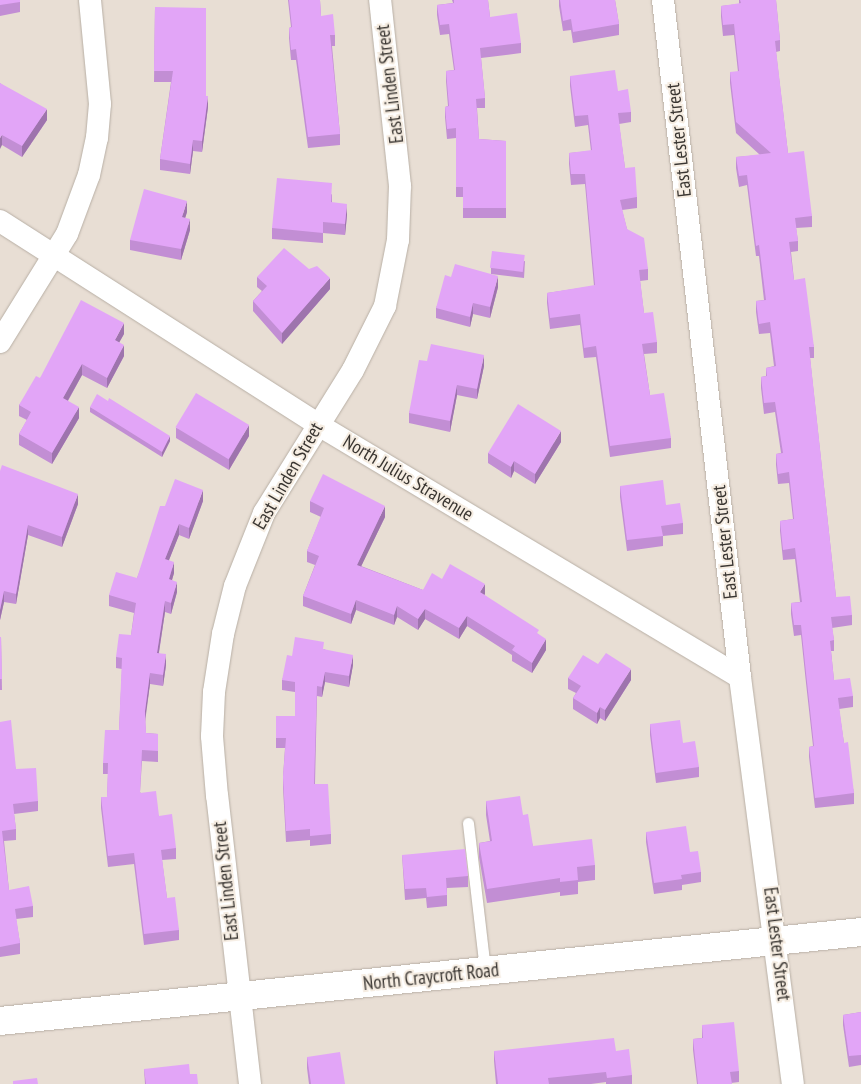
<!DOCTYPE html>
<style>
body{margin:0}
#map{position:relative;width:861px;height:1084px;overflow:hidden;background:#e8ded4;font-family:"PT Sans Narrow",sans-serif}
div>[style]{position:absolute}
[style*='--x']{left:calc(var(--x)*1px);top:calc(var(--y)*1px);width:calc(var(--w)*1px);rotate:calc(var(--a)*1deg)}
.roads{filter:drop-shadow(0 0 1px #b8afa5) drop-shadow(0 0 1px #b8afa5)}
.service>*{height:11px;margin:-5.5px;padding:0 5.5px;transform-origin:5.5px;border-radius:5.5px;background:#fff}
.minor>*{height:22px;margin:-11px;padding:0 11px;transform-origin:11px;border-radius:11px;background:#fff}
.secondary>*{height:28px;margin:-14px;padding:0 14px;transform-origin:14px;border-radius:14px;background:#fff}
.wall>*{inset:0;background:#c28ed4}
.shaded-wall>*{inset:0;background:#9e74ad}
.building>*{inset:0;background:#e2a5f7;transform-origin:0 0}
span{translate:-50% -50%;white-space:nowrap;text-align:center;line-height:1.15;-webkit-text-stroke:4px #f5ece1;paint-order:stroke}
.street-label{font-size:19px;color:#3a3632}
</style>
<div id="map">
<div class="roads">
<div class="service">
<div style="--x:468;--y:823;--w:149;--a:83.4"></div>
</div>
<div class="minor">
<div style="--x:663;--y:0;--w:681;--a:83.51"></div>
<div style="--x:740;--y:677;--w:410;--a:82.6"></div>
<div style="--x:0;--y:221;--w:382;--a:32.6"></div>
<div style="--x:322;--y:427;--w:487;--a:30.9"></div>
<div style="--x:0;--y:342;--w:127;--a:-58.2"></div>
<div style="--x:67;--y:234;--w:63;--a:-69.6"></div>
<div style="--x:89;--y:175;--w:38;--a:-78"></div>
<div style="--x:97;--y:138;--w:34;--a:-85"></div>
<div style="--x:100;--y:104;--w:104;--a:-95.5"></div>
<div style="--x:250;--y:1084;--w:290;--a:-96.5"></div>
<div style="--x:217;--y:796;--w:60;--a:-94.8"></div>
<div style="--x:212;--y:736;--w:44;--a:-87.4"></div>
<div style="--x:214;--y:692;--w:59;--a:-81.2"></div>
<div style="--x:223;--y:634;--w:49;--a:-76"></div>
<div style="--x:235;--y:586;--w:79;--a:-68.3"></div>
<div style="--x:264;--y:513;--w:168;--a:-58.1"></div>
<div style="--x:353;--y:370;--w:72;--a:-63.4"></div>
<div style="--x:385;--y:306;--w:67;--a:-78.9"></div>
<div style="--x:398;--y:240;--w:54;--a:-87.9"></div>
<div style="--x:400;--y:186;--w:187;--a:-96.1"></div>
</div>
<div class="secondary">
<div style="--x:0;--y:1021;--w:866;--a:-5.9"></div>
</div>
</div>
<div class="wall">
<div style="clip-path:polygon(0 0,20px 0,20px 12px,0 16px)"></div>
<div style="clip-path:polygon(288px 0,320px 0,321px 16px,335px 35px,335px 46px,332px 46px,340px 134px,340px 145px,308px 148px,296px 60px,291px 60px,289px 38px,289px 28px,291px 27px)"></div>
<div style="clip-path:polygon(452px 0,488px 0,490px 17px,521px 43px,521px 53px,481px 58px,485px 98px,485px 108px,477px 108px,479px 139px,506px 141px,506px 218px,463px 218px,463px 197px,456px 197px,456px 138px,447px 139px,445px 117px,445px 107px,448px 106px,446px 81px,446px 71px,454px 70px,449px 34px,440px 35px,437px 15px,437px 5px,453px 3px)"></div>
<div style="clip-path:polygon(559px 0,615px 0,619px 24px,619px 35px,573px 43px,571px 30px,563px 31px,559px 6px)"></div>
<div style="clip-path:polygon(739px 0,776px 0,780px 40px,780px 51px,776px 52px,788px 153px,812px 216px,812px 227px,796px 228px,798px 241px,798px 251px,791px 252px,794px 280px,814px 347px,814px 358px,810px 358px,836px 597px,852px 615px,852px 625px,832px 628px,834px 640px,834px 651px,831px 651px,834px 680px,853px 696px,853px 707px,839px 709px,844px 743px,854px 793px,854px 804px,815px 808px,809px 757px,809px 747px,813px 746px,806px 683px,801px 635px,794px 636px,791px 614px,791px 603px,800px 602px,795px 559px,783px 560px,780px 531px,780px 521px,793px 519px,789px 483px,778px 484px,776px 465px,776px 454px,781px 453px,775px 412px,764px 414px,761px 388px,761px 377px,766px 376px,766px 368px,774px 366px,770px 333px,759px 334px,756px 312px,756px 301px,764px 300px,759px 256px,756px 256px,747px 185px,739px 187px,736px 168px,736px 157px,760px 155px,736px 133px,730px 83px,730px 72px,738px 72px,734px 35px,723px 36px,721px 17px,721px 6px,739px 4px)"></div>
<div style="clip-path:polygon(155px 7px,206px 96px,208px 107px,202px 152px,193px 151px,190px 174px,160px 170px,160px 159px,171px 82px,154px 82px)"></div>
<div style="clip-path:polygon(570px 76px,618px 91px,631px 112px,631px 122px,619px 124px,625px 168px,637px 197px,637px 208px,622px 210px,627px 229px,648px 269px,648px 280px,640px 281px,644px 313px,657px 342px,657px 353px,644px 354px,650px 395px,671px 438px,671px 448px,610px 457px,596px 357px,584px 358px,580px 325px,550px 329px,547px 303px,547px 293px,594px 286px,585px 184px,571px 185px,569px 164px,569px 153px,591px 151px,588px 125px,575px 127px,570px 86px)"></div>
<div style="clip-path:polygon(0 83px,47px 120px,22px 157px,2px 145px)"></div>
<div style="clip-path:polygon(332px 194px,332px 203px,347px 215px,345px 235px,323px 233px,323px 243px,272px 239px,272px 228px)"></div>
<div style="clip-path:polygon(187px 212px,185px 218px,190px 230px,181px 260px,130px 250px,130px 240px)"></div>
<div style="clip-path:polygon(525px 261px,524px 278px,491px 274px,491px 268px)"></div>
<div style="clip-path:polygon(257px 277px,330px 289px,282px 344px,253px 311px,253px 301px,262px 291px,257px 287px)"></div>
<div style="clip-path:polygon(451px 277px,498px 287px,490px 318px,473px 314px,470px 327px,436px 318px,436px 308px)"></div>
<div style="clip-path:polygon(124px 334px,119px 342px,124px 356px,107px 388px,82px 375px,68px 401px,79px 418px,52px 464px,19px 445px,19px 434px,27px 420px,19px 416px,19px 405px,40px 378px)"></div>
<div style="clip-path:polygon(427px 361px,484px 366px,477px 399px,457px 395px,450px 432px,409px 423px,409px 413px)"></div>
<div style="clip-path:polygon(90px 407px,170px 441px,162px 457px,90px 412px)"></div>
<div style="clip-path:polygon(176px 428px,249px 436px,229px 470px,176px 438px)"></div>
<div style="clip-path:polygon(561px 442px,535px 484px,514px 471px,511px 478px,488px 463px,488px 453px)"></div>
<div style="clip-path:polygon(0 471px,78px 504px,62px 547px,28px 535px,16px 604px,4px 602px,0 620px)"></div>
<div style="clip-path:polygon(620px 486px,666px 505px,683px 523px,683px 534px,663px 536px,663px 546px,627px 551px,620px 497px)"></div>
<div style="clip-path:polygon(203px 501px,189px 539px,179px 535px,169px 560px,174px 573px,172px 580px,177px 592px,171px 614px,165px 612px,159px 653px,166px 665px,163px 686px,150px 684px,145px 718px,146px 733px,158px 734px,158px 762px,142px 761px,140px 792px,159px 816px,176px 848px,176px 859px,162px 860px,167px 898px,179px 930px,179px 940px,144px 945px,134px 864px,108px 867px,101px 808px,101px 797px,107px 797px,108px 774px,103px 774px,103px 763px,119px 730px,122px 669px,116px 668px,116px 657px,131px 635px,134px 613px,109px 606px,109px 595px,137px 578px,165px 506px)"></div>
<div style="clip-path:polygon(310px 501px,385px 517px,361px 566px,423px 590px,442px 579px,484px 595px,539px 635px,546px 650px,532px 673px,512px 661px,512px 655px,467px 626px,459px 639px,425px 619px,418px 630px,397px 617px,394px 625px,356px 610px,351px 624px,303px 606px,303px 596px,315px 565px,307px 562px,307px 551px,321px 517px,310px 512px)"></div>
<div style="clip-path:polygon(0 637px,1px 637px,2px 690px,0 690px)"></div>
<div style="clip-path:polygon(324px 649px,353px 665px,349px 687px,325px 682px,322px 697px,317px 696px,315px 784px,331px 834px,331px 844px,310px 846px,310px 840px,286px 842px,283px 788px,283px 777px,285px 748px,276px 748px,276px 716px,295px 716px,295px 692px,282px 690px,282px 680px,292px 656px)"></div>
<div style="clip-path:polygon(598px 664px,631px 680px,605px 721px,600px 718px,597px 724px,573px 709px,573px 698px,576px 693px,568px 689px,568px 678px)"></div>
<div style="clip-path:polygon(0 722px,16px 769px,38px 801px,38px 811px,14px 814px,16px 829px,16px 840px,4px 841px,9px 890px,33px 906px,33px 917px,16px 919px,20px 943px,20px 954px,0 957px)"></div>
<div style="clip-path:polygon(650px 724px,683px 743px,699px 767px,699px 777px,656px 783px,650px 735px)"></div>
<div style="clip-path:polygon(486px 801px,523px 815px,533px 846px,595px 865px,595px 880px,578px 882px,578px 894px,560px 896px,560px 892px,487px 903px,479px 857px,479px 843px,490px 841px,486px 815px)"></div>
<div style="clip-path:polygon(646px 832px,690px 852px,701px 872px,701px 882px,682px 885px,682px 890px,654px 894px,646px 842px)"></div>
<div style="clip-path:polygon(402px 855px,468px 876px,468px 887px,447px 888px,447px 906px,427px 908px,426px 898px,405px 900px)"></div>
<div style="clip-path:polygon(861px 1012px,861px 1065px,849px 1067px,843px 1025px,843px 1015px)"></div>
<div style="clip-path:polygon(702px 1025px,739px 1071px,739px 1082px,731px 1083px,732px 1084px,697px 1084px,693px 1050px,693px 1039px,702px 1038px)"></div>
<div style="clip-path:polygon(494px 1051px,616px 1051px,632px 1075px,632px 1084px,606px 1084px,606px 1082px,591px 1084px,496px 1084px,494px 1061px)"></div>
<div style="clip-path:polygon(307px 1057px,345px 1084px,309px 1084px,307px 1068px)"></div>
<div style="clip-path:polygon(144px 1069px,190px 1074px,198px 1084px,145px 1084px)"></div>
</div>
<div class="shaded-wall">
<div style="clip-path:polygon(208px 96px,208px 107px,202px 152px,202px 141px)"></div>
<div style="clip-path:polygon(47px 109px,47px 120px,22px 157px,22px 146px)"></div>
<div style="clip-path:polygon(2px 135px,2px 145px,0 149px,0 138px)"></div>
<div style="clip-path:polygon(193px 140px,193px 151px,190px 174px,190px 164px)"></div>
<div style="clip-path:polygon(187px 201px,187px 212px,182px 228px,182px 217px)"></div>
<div style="clip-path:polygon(347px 204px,347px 215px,345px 235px,345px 224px)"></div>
<div style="clip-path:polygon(190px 219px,190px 230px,181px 260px,181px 249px)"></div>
<div style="clip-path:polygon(498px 276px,498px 287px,490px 318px,490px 307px)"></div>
<div style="clip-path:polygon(330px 278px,330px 289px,282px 344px,282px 333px)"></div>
<div style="clip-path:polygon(473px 303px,473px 314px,470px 327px,470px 317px)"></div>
<div style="clip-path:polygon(124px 323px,124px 334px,115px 350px,115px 340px)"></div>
<div style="clip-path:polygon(124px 345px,124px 356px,107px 388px,107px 378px)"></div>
<div style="clip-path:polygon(484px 355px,484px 366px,477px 399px,477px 389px)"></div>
<div style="clip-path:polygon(82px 364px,82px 375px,63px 409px,63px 398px)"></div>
<div style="clip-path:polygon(457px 385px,457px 395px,450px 432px,450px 421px)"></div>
<div style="clip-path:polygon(79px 407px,79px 418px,52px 464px,52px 453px)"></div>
<div style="clip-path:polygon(249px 425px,249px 436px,229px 470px,229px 459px)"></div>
<div style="clip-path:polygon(561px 431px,561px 442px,535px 484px,535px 474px)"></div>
<div style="clip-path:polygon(170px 436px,170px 441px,162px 457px,162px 452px)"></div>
<div style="clip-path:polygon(514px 461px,514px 471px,511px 478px,511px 467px)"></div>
<div style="clip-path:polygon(203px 490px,203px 501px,189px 539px,189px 528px)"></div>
<div style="clip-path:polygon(78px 494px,78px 504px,62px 547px,62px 537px)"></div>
<div style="clip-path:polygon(385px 506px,385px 517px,357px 575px,357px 565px)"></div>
<div style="clip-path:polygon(179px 524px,179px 535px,165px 570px,165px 559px)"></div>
<div style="clip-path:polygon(28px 525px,28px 535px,16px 604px,16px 594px)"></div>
<div style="clip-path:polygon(174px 562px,174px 573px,169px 590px,169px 579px)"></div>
<div style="clip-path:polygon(177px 582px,177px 592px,171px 614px,171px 603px)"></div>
<div style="clip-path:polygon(485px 584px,485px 594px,480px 602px,480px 592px)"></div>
<div style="clip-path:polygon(4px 591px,4px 602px,0 620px,0 610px)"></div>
<div style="clip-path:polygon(356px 600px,356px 610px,351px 624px,351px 614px)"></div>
<div style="clip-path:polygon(165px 601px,165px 612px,157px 664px,157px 653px)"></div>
<div style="clip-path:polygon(397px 606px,397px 617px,394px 625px,394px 615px)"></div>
<div style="clip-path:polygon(425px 609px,425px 619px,418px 630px,418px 619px)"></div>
<div style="clip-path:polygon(467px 616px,467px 626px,459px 639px,459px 628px)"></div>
<div style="clip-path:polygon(546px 639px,546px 650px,532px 673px,532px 663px)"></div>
<div style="clip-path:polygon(166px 654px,166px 665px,163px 686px,163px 675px)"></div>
<div style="clip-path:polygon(353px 655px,353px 665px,349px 687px,349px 676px)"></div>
<div style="clip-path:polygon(631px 669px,631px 680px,605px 721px,605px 710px)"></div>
<div style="clip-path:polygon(325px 672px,325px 682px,322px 697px,322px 687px)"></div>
<div style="clip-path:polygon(150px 673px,150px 684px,145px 722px,145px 711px)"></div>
<div style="clip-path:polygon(600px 707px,600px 718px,597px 724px,597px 713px)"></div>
</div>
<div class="building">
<div style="clip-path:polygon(0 0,20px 0,20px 2px,0 5px)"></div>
<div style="clip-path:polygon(289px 0,320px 0,321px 16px,333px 14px,335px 35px,330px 35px,340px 134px,308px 137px,296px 49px,291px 50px,289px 28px,292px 27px)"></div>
<div style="clip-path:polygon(454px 0,488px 0,490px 17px,517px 13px,521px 43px,480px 48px,485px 98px,476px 99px,479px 139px,506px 141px,506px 208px,463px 208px,463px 187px,456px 187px,456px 128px,447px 129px,445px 107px,449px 106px,446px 71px,455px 70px,449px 24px,440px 25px,437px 5px,454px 3px)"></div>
<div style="clip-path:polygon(560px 0,615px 0,619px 24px,573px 32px,571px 19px,563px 21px)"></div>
<div style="clip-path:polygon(740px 0,776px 0,780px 40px,775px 41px,788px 153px,804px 151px,812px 216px,795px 218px,798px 241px,789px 242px,794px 280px,805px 278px,814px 347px,809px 347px,836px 597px,850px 596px,852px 615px,831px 617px,834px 640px,830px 641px,834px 680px,850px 678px,853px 696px,838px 698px,844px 743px,848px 742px,854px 793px,815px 798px,809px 747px,814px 746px,806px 673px,801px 625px,794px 625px,791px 603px,802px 602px,795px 548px,783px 550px,780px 521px,794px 519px,789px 472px,778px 474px,776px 454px,783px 453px,775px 402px,764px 403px,761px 377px,767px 376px,766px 368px,776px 366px,770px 322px,759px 324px,756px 301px,766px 300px,759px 245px,756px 246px,747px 175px,739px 176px,736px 157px,771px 153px,736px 122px,730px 72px,739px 71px,734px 24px,723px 25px,721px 6px,741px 3px)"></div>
<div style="clip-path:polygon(155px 7px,206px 8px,206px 96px,208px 96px,202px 141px,193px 140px,190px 164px,160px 159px,173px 71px,154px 71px)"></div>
<div style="clip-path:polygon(615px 70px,618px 91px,628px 89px,631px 112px,618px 113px,625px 168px,635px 167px,637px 197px,620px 200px,627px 229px,644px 238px,648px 269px,639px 270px,644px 313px,653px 312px,657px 342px,642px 344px,650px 395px,664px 393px,671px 438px,610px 446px,596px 346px,584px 348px,580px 314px,550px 318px,547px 293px,595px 285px,585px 174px,571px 174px,569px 153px,592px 150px,588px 115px,575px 116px,570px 76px)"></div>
<div style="clip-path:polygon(0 83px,47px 109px,22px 146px,2px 135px,0 138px)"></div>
<div style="clip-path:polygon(277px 178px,332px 183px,331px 202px,347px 204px,345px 224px,323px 222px,323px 233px,272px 228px)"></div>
<div style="clip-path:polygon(144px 189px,187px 201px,182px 217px,190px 219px,181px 249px,130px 240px)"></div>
<div style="clip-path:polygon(284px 248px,309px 269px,317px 266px,330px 278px,282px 333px,253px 301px,267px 286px,257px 277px)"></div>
<div style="left:492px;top:251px;width:33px;height:17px;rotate:7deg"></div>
<div style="clip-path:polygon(455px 264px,498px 276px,490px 307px,473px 303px,470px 317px,436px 308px,445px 275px,451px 277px)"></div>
<div style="clip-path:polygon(81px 300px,124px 323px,115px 340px,124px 345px,107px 378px,82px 364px,63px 398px,79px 407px,52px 453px,19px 434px,31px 412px,19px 405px,36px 376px,40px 378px)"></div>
<div style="clip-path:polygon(431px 344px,484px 355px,477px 389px,457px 385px,450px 421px,409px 413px,419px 360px,427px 361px)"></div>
<div style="left:196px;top:393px;width:62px;height:40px;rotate:31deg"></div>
<div style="clip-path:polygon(97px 394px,108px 401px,109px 398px,170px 436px,162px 452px,90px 407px)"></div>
<div style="clip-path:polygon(518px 404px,561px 431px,535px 474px,514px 461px,511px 467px,488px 453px)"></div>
<div style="clip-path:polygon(2px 465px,78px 494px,62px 537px,28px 525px,16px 594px,4px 591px,0 610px,0 471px)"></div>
<div style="clip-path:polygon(323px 474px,385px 506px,357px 565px,423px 590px,432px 573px,442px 579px,450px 564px,485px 584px,480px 592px,539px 630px,537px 633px,546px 639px,532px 663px,512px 650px,515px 646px,467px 616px,459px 628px,425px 609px,418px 619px,397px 606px,394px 615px,356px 600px,351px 614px,303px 596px,319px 556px,307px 551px,324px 508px,310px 501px)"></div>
<div style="clip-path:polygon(175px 479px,203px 490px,189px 528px,179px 524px,165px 559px,174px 562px,169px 579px,177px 582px,171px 603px,165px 601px,157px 653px,166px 654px,163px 675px,150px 673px,145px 711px,146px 733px,158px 734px,158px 751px,142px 750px,140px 793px,156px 791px,159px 816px,172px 814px,176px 848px,161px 850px,167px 898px,175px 897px,179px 930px,144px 934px,134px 853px,108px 856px,101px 797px,107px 797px,108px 763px,103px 763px,105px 730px,119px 730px,122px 658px,116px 657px,119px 634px,131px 635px,136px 603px,109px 595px,116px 572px,137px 578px,160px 506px,165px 506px)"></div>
<div style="clip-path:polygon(663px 480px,666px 505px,680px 503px,683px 523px,661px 526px,663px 536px,627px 540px,620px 486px)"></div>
<div style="clip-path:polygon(0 637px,1px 637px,2px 679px,0 679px)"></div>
<div style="clip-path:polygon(295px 637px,324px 642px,323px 649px,353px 655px,349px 676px,325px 672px,322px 687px,317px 686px,314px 784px,328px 784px,331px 834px,310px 836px,310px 829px,286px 831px,283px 777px,286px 738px,276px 738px,276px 716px,295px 716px,295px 682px,282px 680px,287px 655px,292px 656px)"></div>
<div style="clip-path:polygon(606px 653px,631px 669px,605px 710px,600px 707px,597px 713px,573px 698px,581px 686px,568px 678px,583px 655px,598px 664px)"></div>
<div style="clip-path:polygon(11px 720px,16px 769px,36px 768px,38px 801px,13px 804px,16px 829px,2px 831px,9px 890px,29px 886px,33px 906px,15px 909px,20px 943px,0 947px,0 722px)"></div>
<div style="clip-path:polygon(680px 720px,683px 743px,695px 741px,699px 767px,656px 773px,650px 724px)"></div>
<div style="clip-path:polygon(520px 796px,523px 815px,528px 814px,533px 846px,592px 839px,595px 865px,577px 867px,578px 880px,560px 882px,560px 878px,487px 889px,479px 843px,492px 841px,486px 801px)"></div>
<div style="clip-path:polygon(686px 826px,690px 852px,698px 851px,701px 872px,681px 875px,682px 879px,654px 883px,646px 832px)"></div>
<div style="clip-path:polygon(465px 849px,468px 876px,446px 878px,447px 895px,427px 897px,426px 888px,405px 889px,402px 855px)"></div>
<div style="clip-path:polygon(861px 1012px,861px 1055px,849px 1056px,843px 1015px)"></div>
<div style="clip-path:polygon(734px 1022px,739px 1071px,730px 1072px,732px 1084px,698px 1084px,693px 1039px,703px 1038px,702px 1025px)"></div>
<div style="clip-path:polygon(614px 1038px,616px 1051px,629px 1049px,632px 1075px,607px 1078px,606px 1072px,548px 1078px,549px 1084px,498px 1084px,494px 1051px)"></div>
<div style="clip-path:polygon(340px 1052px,345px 1084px,311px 1084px,307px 1057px)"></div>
<div style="clip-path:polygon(189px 1064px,190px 1074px,197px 1074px,198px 1084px,146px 1084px,144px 1069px)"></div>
<div style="clip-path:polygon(37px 1078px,38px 1084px,13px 1084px,13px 1081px)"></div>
</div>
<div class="street-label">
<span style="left:390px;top:84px;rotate:-97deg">East Linden Street</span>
<span style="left:679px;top:140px;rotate:-96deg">East Lester Street</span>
<span style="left:288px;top:476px;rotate:-60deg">East Linden Street</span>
<span style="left:408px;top:478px;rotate:31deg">North Julius Stravenue</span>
<span style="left:725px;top:542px;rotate:-96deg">East Lester Street</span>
<span style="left:226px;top:881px;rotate:-96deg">East Linden Street</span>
<span style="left:777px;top:944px;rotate:83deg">East Lester Street</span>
<span style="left:431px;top:977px;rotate:-6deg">North Craycroft Road</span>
</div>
</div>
